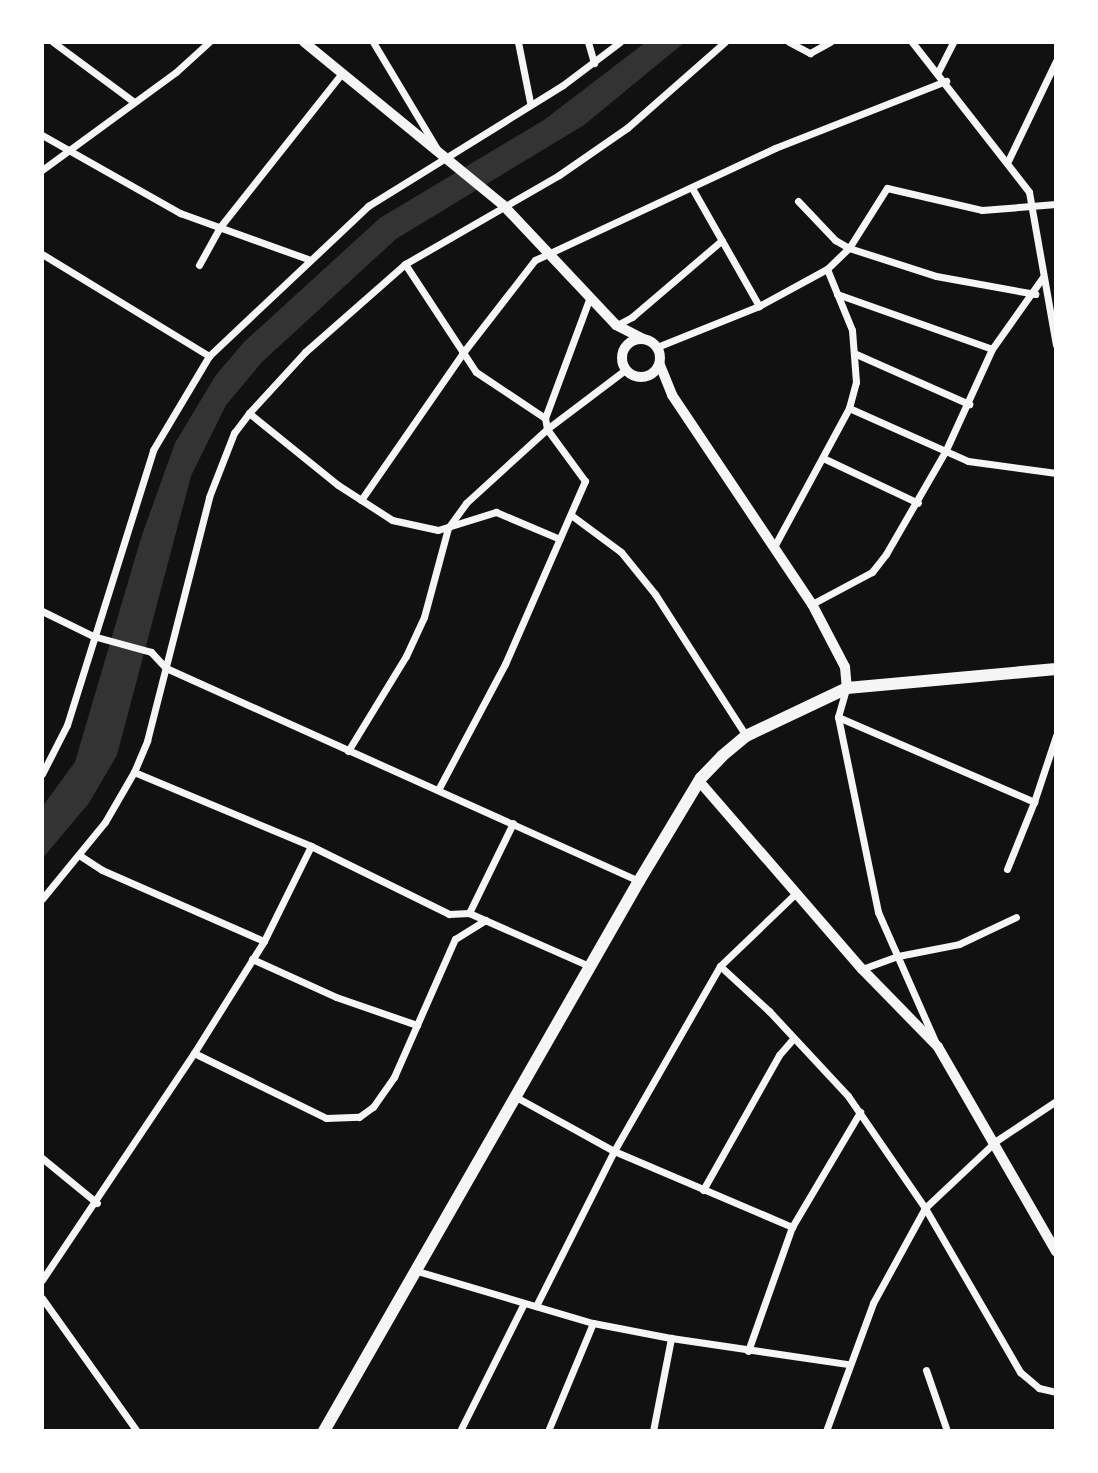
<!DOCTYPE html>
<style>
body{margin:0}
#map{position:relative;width:1098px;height:1473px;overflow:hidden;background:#111;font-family:"Noto Sans",sans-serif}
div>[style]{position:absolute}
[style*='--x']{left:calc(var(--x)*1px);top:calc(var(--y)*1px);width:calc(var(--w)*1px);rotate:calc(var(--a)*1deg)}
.water>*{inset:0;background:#333}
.minor>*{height:7px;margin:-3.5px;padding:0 3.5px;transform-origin:3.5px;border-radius:3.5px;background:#f5f5f5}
.tertiary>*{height:10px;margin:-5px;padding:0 5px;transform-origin:5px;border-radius:5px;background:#f5f5f5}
.tertiary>.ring{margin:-5px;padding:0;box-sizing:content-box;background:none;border:10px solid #f5f5f5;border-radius:50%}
.secondary>*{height:12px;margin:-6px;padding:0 6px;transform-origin:6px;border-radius:6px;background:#f5f5f5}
span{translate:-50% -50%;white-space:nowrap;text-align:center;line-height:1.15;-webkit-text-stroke:6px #fff;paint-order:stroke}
.frame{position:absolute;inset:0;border:44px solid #fff;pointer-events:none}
</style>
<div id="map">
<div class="water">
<div style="clip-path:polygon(646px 42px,685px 42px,584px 125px,396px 239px,262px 362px,226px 405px,191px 476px,117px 755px,89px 803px,42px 859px,42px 807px,75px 762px,141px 538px,175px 443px,216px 375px,244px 342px,380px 218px,544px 120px)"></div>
</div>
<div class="minor">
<div style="--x:53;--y:42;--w:101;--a:36.5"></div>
<div style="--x:373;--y:42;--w:125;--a:59.1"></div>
<div style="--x:518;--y:42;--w:61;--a:78.7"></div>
<div style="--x:588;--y:42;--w:22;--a:74"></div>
<div style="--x:789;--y:42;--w:24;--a:28"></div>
<div style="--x:810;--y:53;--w:23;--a:-29"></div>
<div style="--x:912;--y:42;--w:190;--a:52"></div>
<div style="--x:1029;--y:192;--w:155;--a:80"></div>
<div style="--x:938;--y:72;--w:34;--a:-63"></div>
<div style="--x:42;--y:135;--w:159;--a:29.5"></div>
<div style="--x:180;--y:213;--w:136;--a:19.8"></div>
<div style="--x:1008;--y:161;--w:111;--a:-64.4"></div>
<div style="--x:42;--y:170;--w:166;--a:-36.2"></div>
<div style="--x:176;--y:72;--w:45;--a:-42.3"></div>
<div style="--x:692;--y:188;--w:136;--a:60.4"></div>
<div style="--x:798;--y:201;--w:54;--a:46.5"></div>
<div style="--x:835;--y:240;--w:16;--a:30"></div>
<div style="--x:849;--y:248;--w:91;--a:17.8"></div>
<div style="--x:936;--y:276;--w:101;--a:10.3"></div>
<div style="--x:42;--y:254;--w:196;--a:31.4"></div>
<div style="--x:405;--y:264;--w:129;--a:56.7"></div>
<div style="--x:476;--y:372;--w:83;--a:33.7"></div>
<div style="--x:199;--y:265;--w:43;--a:-61.1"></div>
<div style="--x:220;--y:227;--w:196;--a:-51.6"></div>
<div style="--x:837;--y:294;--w:164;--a:19.5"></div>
<div style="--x:617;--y:325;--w:17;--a:-28"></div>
<div style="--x:632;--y:317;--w:118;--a:-40.5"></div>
<div style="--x:657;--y:347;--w:110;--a:-21.9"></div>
<div style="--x:759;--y:306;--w:77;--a:-28.6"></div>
<div style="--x:827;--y:269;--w:30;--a:-44"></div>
<div style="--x:849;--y:248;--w:71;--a:-57.7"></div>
<div style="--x:887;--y:188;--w:98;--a:13"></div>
<div style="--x:982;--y:210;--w:74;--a:-4.6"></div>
<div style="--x:856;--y:354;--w:124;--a:23.9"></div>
<div style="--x:849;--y:408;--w:130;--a:24"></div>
<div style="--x:968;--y:461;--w:89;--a:7.8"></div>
<div style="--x:249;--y:413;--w:114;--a:39"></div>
<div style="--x:338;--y:485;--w:64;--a:32.9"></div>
<div style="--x:392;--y:520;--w:47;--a:12.3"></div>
<div style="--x:438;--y:530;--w:61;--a:-17.2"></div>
<div style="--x:496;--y:512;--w:69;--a:22.9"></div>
<div style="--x:823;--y:458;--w:105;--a:25.3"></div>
<div style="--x:361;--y:500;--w:178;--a:-55.3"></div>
<div style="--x:462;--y:354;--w:119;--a:-52.2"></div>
<div style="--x:535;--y:260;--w:265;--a:-25"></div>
<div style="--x:775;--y:148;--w:184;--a:-21.4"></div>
<div style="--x:571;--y:515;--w:62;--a:36.5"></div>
<div style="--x:621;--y:552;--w:54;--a:51"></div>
<div style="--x:655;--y:594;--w:169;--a:57.3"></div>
<div style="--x:775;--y:545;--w:156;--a:-61.6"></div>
<div style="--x:849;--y:408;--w:27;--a:-75"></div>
<div style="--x:856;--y:382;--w:52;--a:-94.4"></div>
<div style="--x:852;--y:330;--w:66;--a:-112.3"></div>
<div style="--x:812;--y:604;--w:68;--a:-28.1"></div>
<div style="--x:872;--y:572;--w:23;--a:-52"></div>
<div style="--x:886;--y:554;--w:118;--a:-60"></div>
<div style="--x:945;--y:452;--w:113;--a:-65.5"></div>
<div style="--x:992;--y:349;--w:88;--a:-54.7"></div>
<div style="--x:42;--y:611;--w:57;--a:26.1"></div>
<div style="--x:93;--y:636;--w:60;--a:15.4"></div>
<div style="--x:151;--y:652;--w:22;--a:47"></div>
<div style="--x:166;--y:668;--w:519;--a:24.24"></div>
<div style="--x:846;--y:689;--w:29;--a:106"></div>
<div style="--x:838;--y:717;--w:199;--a:78.4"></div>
<div style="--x:878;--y:912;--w:141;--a:66.2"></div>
<div style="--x:838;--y:717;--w:214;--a:23.4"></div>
<div style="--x:1034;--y:802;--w:70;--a:-71.6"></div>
<div style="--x:348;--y:751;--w:111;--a:-58.6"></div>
<div style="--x:406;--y:656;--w:43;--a:-65.2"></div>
<div style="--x:424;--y:617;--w:92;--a:-74.9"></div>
<div style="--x:448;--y:528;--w:31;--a:-54"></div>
<div style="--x:466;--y:503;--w:110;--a:-42.4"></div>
<div style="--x:547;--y:429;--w:98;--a:-37.1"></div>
<div style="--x:134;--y:772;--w:192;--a:22.7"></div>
<div style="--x:311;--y:846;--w:154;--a:26.2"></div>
<div style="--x:449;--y:914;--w:20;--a:-3"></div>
<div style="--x:469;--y:913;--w:131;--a:23.8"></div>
<div style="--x:42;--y:774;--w:55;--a:-63"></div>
<div style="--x:67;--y:725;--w:288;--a:-72.6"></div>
<div style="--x:153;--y:450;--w:109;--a:-59.2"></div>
<div style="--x:209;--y:356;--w:219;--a:-43.3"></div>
<div style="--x:368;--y:206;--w:229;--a:-31.8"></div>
<div style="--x:563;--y:85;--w:71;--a:-37"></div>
<div style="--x:438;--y:790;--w:143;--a:-62"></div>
<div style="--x:505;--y:664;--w:200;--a:-66.4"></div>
<div style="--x:585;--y:481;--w:64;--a:-126.2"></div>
<div style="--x:547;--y:429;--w:11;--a:-100"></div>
<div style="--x:545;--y:418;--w:129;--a:-69.6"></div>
<div style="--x:79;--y:855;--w:27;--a:33"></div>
<div style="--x:102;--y:870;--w:177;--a:23.7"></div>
<div style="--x:1007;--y:869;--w:72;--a:-68.1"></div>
<div style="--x:42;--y:899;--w:99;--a:-50.7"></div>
<div style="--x:105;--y:822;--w:58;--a:-59.9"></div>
<div style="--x:134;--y:772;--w:34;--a:-67"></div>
<div style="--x:147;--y:741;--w:252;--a:-75.7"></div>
<div style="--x:209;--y:497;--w:69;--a:-68.7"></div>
<div style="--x:234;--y:433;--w:25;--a:-53"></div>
<div style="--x:249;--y:413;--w:83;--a:-47.4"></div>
<div style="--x:305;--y:352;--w:133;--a:-41.3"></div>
<div style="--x:405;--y:264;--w:178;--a:-30"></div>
<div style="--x:559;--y:175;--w:83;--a:-34.7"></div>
<div style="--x:627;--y:128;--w:130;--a:-41.3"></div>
<div style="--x:469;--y:913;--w:100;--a:-63.9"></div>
<div style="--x:252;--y:959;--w:92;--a:24.3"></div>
<div style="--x:336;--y:997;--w:86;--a:19.1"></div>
<div style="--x:720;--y:966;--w:67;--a:42.6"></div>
<div style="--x:769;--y:1011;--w:116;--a:47.1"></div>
<div style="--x:848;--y:1096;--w:136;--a:55.5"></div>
<div style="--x:925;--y:1208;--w:190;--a:59.9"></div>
<div style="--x:1020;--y:1372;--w:25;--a:40"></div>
<div style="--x:1039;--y:1388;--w:17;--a:13"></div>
<div style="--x:862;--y:969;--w:38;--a:-20"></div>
<div style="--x:898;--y:956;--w:62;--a:-11.1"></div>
<div style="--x:959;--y:944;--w:63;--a:-25.3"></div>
<div style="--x:194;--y:1053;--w:147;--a:26.2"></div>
<div style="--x:326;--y:1118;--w:33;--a:-2"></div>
<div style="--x:359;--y:1117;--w:17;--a:-36"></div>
<div style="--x:373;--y:1107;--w:37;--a:-55"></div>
<div style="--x:394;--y:1077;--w:151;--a:-66.2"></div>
<div style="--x:455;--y:939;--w:36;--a:-32"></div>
<div style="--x:516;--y:1097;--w:112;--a:28.9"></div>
<div style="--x:614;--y:1151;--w:194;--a:23.1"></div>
<div style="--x:42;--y:1158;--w:71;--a:39.3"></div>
<div style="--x:703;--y:1190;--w:155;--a:-60.6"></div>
<div style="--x:779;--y:1055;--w:21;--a:-49"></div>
<div style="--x:417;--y:1271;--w:184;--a:16.5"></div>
<div style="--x:593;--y:1323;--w:79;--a:10.9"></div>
<div style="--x:42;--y:1280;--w:273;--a:-56.2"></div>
<div style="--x:194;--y:1053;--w:132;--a:-58"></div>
<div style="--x:264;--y:941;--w:106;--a:-63.7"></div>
<div style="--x:42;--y:1298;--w:163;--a:54.5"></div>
<div style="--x:536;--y:1306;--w:174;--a:-63.3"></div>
<div style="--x:614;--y:1151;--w:213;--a:-60.2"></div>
<div style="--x:720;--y:966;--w:105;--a:-43.8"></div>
<div style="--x:748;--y:1351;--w:132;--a:-70.5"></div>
<div style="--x:792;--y:1227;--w:134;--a:-59.4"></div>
<div style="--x:926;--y:1370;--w:65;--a:71"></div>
<div style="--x:460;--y:1431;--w:141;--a:-63.4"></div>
<div style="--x:548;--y:1431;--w:117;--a:-67.4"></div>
<div style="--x:653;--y:1431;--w:95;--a:-79"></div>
<div style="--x:671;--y:1338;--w:179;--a:8.4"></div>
<div style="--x:826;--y:1431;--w:136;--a:-69.8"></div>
<div style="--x:873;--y:1303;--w:108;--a:-61.3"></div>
<div style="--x:925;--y:1208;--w:98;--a:-43.3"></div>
<div style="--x:996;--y:1141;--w:72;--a:-33.7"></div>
</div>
<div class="tertiary">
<div style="--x:304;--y:42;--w:257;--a:39.3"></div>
<div style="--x:503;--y:205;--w:165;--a:46.7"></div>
<div style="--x:616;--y:325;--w:30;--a:27"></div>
<div class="ring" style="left:622px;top:339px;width:28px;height:28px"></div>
<div style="--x:660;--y:365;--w:32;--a:68"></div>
<div style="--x:672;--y:395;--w:252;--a:56.2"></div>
<div style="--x:812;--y:604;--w:71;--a:62.4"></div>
<div style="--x:845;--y:667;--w:21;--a:85"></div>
<div style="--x:699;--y:781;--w:249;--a:49.1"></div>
<div style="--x:862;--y:969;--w:109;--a:45.7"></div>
<div style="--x:938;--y:1047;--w:236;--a:60"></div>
</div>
<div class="secondary">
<div style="--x:324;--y:1431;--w:634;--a:-60.2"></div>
<div style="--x:639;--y:881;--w:120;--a:-59"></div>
<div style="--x:701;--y:778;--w:30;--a:-46"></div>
<div style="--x:722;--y:756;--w:31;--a:-40"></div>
<div style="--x:746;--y:736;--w:112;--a:-25.4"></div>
<div style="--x:847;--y:688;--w:210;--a:-5.2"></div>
</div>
<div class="frame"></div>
</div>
